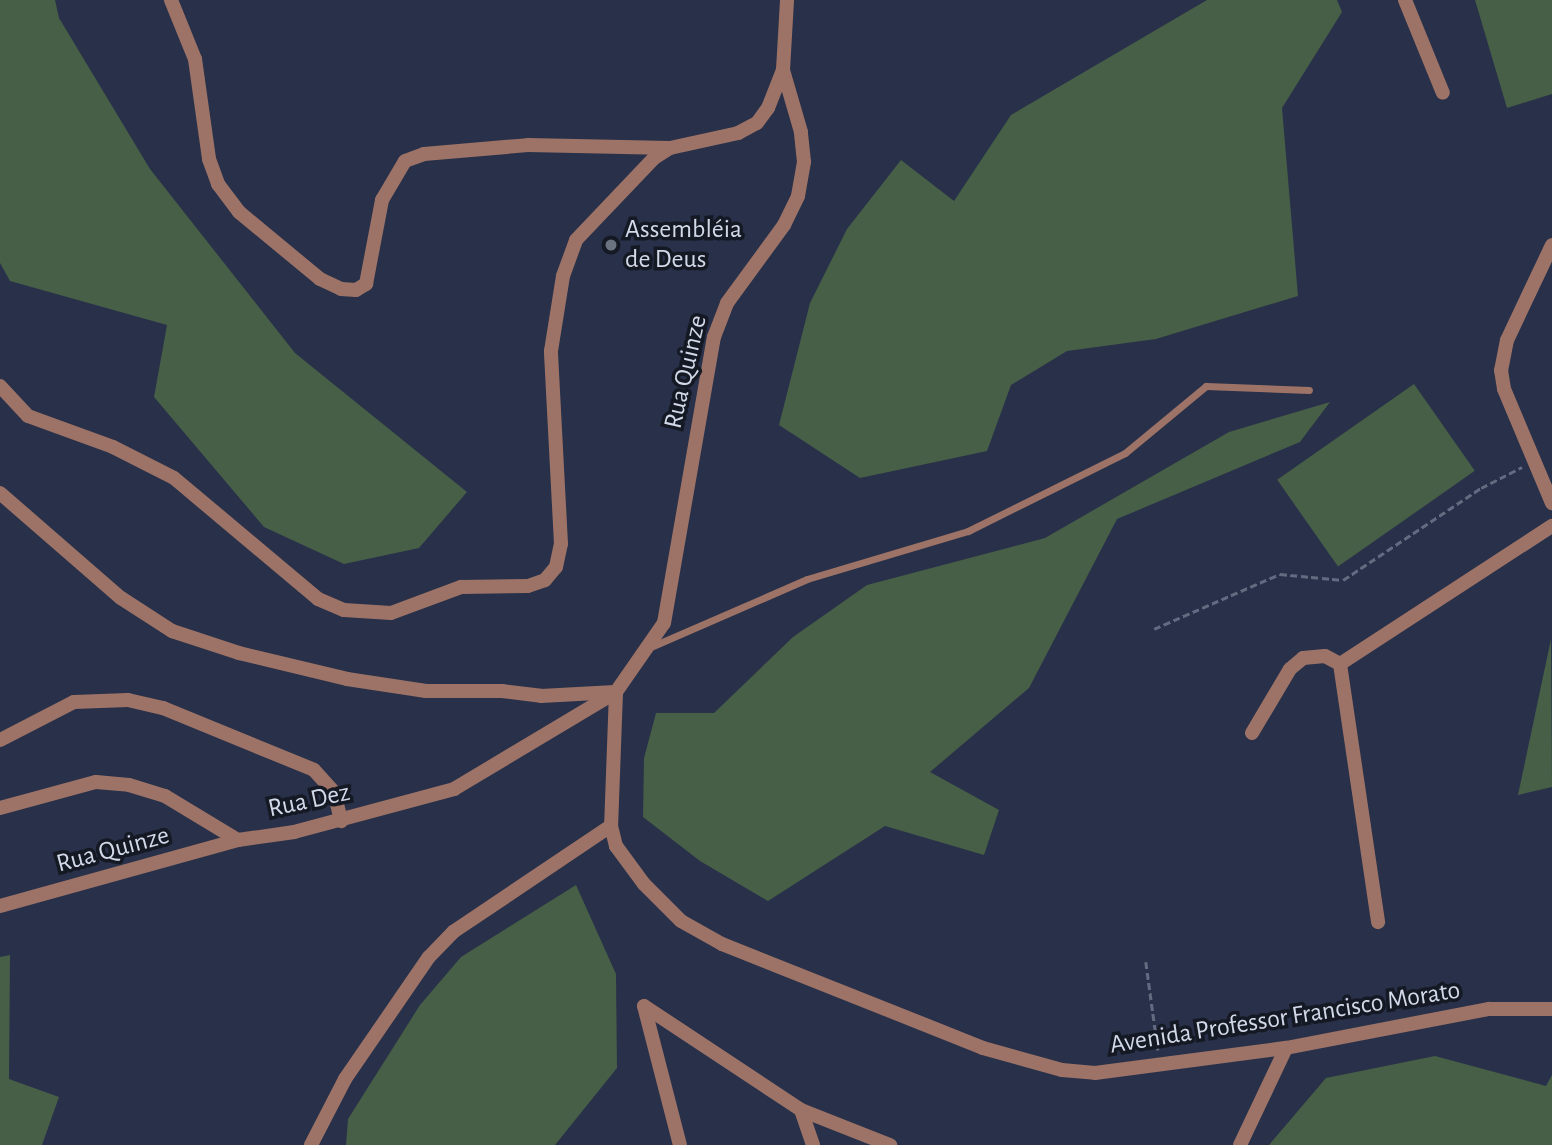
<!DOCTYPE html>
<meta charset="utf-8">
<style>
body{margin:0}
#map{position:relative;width:1552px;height:1145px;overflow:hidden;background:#283149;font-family:"Alegreya Sans",sans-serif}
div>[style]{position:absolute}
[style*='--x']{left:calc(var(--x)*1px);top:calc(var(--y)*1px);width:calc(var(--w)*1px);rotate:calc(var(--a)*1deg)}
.green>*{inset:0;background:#475e47;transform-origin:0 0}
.path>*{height:2.5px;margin-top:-1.25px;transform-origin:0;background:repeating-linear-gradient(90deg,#636b80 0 7px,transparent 0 10.5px)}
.service>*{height:7px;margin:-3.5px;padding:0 3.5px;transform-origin:3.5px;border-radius:3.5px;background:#9e7367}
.minor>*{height:14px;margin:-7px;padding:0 7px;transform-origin:7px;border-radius:7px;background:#9e7367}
.dots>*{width:19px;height:19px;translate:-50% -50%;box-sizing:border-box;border:4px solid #151924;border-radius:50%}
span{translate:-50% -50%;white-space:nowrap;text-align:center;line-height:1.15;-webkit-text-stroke:7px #151924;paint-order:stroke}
.poi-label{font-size:26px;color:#d2d9e8}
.left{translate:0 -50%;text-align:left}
.street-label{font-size:26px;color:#d2d9e8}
</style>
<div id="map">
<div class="green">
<div style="clip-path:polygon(0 0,55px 0,59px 18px,150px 169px,295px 353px,467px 492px,419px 548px,344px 564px,264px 527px,154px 397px,167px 325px,10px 281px,0 263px)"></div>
<div style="clip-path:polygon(1207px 0,1337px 0,1342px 12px,1282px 108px,1298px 296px,1156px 339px,1067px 351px,1011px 385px,987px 451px,860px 478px,779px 425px,810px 303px,847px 229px,901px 160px,954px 201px,1011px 115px)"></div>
<div style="clip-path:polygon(1475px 0,1552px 0,1552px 94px,1507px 108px)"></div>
<div style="left:1414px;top:384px;width:106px;height:167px;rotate:55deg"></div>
<div style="clip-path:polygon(1330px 402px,1300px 442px,1117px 519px,1029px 688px,930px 772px,999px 810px,984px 855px,885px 826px,768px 901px,700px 861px,643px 817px,644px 758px,656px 713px,714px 713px,793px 637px,867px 585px,1045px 538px,1229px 432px)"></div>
<div style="clip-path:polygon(1551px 639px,1552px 787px,1518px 795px)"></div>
<div style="clip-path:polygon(576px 885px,616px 974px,617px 1068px,555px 1145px,346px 1145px,348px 1119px,420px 1005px,461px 957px)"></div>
<div style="clip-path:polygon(10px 955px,9px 1079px,59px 1097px,42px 1145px,0 1145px,0 957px)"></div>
<div style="clip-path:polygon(1435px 1056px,1546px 1086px,1552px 1075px,1552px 1145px,1269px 1145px,1326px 1078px)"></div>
</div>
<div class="path">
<div style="--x:1154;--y:629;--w:137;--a:-23.6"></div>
<div style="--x:1280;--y:574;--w:63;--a:5.4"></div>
<div style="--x:1343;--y:580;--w:166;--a:-33.7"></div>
<div style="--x:1481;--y:488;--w:46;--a:-27.1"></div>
<div style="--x:1146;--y:962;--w:89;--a:82.2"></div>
</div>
<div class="service">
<div style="--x:653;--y:646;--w:168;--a:-23.5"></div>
<div style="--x:807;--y:579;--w:168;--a:-16.6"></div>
<div style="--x:968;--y:531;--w:175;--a:-26.4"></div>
<div style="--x:1125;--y:453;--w:105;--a:-39.6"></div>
<div style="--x:1206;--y:386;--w:103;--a:2.2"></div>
</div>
<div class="minor">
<div style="--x:171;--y:0;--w:64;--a:67.9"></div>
<div style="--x:195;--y:59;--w:101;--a:82"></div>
<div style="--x:209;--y:159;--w:27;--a:70"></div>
<div style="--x:218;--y:184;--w:35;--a:53"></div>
<div style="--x:239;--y:212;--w:105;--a:39.6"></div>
<div style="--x:320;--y:279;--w:23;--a:25"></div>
<div style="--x:341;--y:289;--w:15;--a:4"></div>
<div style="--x:356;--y:290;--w:12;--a:-31"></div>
<div style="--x:366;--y:284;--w:86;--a:-79.2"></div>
<div style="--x:382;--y:200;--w:45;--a:-59.5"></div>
<div style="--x:405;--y:161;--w:20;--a:-20"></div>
<div style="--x:424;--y:154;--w:104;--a:-4.9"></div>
<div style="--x:528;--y:145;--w:142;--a:1.2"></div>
<div style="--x:1405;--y:0;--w:100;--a:67.8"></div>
<div style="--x:1552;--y:245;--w:105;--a:115.3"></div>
<div style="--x:1507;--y:340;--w:31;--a:101"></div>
<div style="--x:1501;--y:370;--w:19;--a:81"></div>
<div style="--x:1504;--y:389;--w:124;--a:67.2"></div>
<div style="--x:0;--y:386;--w:41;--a:47"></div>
<div style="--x:28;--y:416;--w:90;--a:20"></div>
<div style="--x:113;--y:447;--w:68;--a:26.9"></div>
<div style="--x:174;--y:478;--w:188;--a:40"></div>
<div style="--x:318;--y:599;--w:28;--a:23"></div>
<div style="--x:344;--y:610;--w:47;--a:3.7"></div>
<div style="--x:391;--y:613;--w:75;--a:-20.4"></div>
<div style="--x:461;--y:587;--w:67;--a:-0.9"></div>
<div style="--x:528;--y:586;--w:18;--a:-19"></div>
<div style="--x:545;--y:580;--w:17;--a:-50"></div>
<div style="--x:556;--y:567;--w:24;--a:-78"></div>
<div style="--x:561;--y:544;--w:193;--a:-93"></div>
<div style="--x:551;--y:351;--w:76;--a:-80.9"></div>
<div style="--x:563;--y:276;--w:38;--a:-70"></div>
<div style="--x:576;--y:240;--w:113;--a:-46.4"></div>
<div style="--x:654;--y:158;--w:19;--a:-32"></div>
<div style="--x:670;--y:148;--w:70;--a:-12.4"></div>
<div style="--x:738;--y:133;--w:21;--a:-28"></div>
<div style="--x:757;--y:123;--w:19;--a:-54"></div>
<div style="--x:768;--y:108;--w:41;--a:-68.5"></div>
<div style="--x:0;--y:493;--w:160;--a:41"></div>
<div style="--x:121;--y:598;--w:61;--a:32.9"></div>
<div style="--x:172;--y:631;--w:71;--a:18.2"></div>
<div style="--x:239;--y:653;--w:111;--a:13.5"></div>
<div style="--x:347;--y:679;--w:80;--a:8.6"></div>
<div style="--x:426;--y:691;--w:76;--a:0"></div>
<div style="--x:502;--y:691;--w:39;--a:7"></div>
<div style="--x:541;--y:696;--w:74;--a:-3.1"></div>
<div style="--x:1340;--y:664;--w:253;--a:-33.1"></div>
<div style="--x:616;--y:692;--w:134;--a:92.1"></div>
<div style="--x:611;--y:826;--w:21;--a:76"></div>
<div style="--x:616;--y:846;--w:47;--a:53.6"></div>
<div style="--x:644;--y:884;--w:52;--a:45"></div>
<div style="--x:681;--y:921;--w:47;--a:29.3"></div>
<div style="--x:722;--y:944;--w:281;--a:21.7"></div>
<div style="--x:983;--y:1048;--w:82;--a:15.6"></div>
<div style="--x:1062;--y:1070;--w:33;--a:5"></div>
<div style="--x:1095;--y:1073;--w:193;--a:-7.5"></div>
<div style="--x:1286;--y:1048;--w:207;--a:-10.9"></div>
<div style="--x:1489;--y:1009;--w:63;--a:0"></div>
<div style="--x:1252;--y:733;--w:74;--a:-59.3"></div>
<div style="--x:1290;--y:669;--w:17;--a:-40"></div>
<div style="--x:1303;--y:658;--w:22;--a:-5"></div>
<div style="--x:1325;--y:656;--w:17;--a:28"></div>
<div style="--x:1340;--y:664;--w:261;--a:81.6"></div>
<div style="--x:0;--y:740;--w:83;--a:-27.2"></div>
<div style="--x:74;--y:702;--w:54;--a:-2.1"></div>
<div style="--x:128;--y:700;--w:36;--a:13"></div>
<div style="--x:163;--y:708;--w:163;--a:22.3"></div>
<div style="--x:314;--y:770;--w:30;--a:48"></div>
<div style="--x:334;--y:792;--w:30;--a:76"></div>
<div style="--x:0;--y:808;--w:99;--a:-15.2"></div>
<div style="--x:96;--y:782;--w:33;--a:5"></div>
<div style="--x:129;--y:785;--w:38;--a:17"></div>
<div style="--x:165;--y:796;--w:85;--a:31.1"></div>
<div style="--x:238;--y:840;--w:57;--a:-8.1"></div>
<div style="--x:294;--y:832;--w:166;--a:-15"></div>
<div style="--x:454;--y:789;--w:189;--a:-30.9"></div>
<div style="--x:616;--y:692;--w:84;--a:-55.2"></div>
<div style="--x:664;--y:623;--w:290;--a:-80.1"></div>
<div style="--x:714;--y:337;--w:36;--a:-69"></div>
<div style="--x:727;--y:303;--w:97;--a:-53.8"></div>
<div style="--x:784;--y:225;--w:32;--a:-64"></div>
<div style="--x:798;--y:196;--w:35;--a:-80"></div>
<div style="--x:804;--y:162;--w:30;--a:-96"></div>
<div style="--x:801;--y:132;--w:65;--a:-106.2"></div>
<div style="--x:783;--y:70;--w:70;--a:-86.7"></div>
<div style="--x:0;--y:906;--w:247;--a:-15.5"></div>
<div style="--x:644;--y:1006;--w:188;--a:33.5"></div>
<div style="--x:801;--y:1110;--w:96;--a:21.5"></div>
<div style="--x:644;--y:1006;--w:144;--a:75.5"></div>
<div style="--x:801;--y:1110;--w:37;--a:71"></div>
<div style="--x:311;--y:1145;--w:74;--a:-62.7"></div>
<div style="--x:345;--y:1079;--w:148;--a:-55.5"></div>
<div style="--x:429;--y:957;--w:35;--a:-46"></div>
<div style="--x:453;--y:932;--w:190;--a:-33.9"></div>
<div style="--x:1240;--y:1145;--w:107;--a:-64.6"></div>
</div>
<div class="dots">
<div style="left:611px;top:245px;background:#6b7280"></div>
</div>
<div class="poi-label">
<span class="left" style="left:625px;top:245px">Assembléia<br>de Deus</span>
</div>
<div class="street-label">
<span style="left:686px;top:372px;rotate:-77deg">Rua Quinze</span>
<span style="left:309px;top:801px;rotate:-12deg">Rua Dez</span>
<span style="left:113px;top:850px;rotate:-15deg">Rua Quinze</span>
<span style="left:1285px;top:1018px;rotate:-9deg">Avenida Professor Francisco Morato</span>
</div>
</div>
